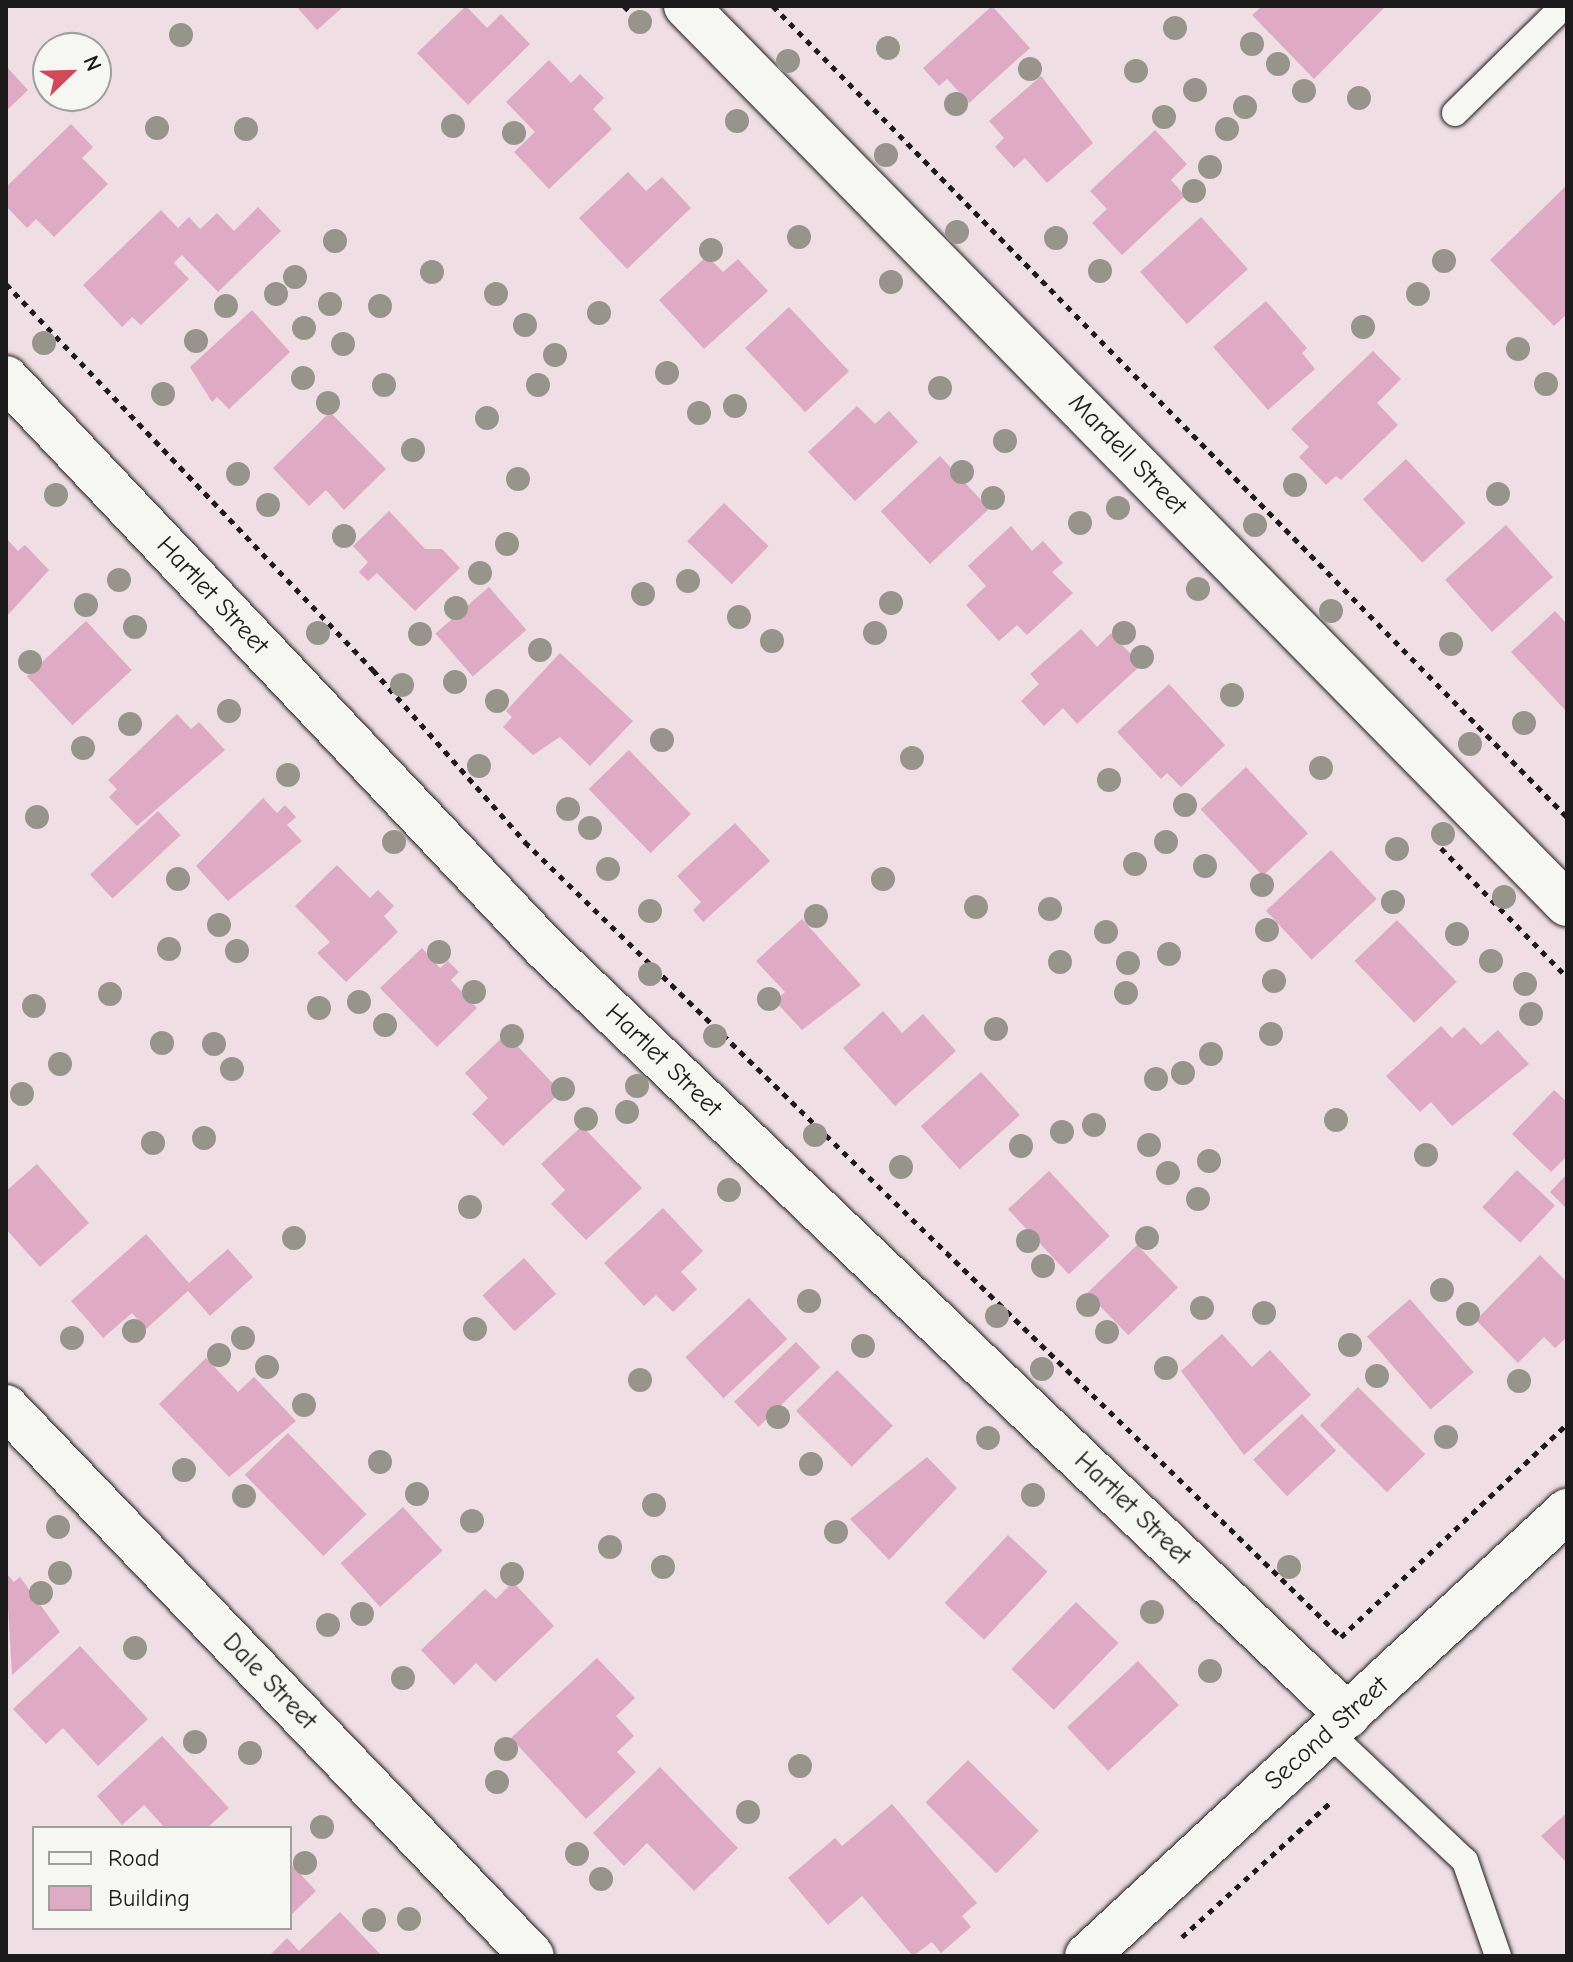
<!DOCTYPE html>
<style>
body{margin:0}
#map{position:relative;width:1573px;height:1962px;overflow:hidden;background:#efdfe4;font-family:"Comic Neue",sans-serif}
div>[style]{position:absolute}
[style*='--x']{left:calc(var(--x)*1px);top:calc(var(--y)*1px);width:calc(var(--w)*1px);rotate:calc(var(--a)*1deg)}
.building>*{inset:0;background:#deaac4;transform-origin:0 0}
.path>*{height:5px;margin-top:-2.5px;transform-origin:0;background:repeating-linear-gradient(90deg,#1c1c1c 0 6px,transparent 0 12px)}
.roads{filter:drop-shadow(0 0 2px #1c1c1c) drop-shadow(0 0 2px #1c1c1c)}
.service>*{height:26px;margin:-13px;padding:0 13px;transform-origin:13px;border-radius:13px;background:#f6f6f2}
.minor>*{height:44px;margin:-22px;padding:0 22px;transform-origin:22px;border-radius:22px;background:#f6f6f2}
.tertiary>*{height:44px;margin:-22px;padding:0 22px;transform-origin:22px;border-radius:22px;background:#f6f6f2}
.trees>*{width:24px;height:24px;margin:-12px;border-radius:50%;background:#96948b}
span{translate:-50% -50%;white-space:nowrap;text-align:center;line-height:1.15;-webkit-text-stroke:8px #f6f6f2;paint-order:stroke}
.street-label{font-size:26px;color:#1c1c1c}
.frame{position:absolute;inset:0;border:8px solid #1c1c1c;pointer-events:none}
.legend{position:absolute;left:32px;top:1826px;width:260px;height:104px;box-sizing:border-box;background:#f6f6f2;border:2px solid #9f9f9c;margin:0;padding:10px 14px;list-style:none;font-size:24px;color:#1c1c1c}
.legend li{display:flex;align-items:center;gap:16px;height:40px}
.legend b{width:40px;border:2px solid #9f9f9c}
.north{position:absolute;left:32px;top:32px;width:80px;height:80px;box-sizing:border-box;background:#f6f6f2;border:2px solid #9f9f9c;border-radius:50%;rotate:67deg;font-size:22px;font-weight:700;line-height:32px;text-align:center;color:#1c1c1c}
.north::after{content:'';display:block;margin:auto;width:28px;height:36px;background:#d1495b;clip-path:polygon(50% 0,100% 100%,50% 72%,0 100%)}
</style>
<div id="map">
<div class="building">
<div style="clip-path:polygon(296px 6px,344px 6px,317px 30px)"></div>
<div style="clip-path:polygon(466px 6px,487px 28px,501px 14px,530px 44px,468px 105px,417px 53px)"></div>
<div style="clip-path:polygon(992px 6px,1030px 48px,969px 103px,947px 79px,939px 86px,923px 68px)"></div>
<div style="clip-path:polygon(1262px 6px,1386px 6px,1314px 79px,1252px 15px)"></div>
<div style="clip-path:polygon(549px 60px,571px 83px,580px 74px,604px 98px,593px 109px,612px 129px,549px 189px,514px 152px,535px 132px,506px 102px)"></div>
<div style="clip-path:polygon(6px 66px,28px 90px,6px 111px)"></div>
<div style="clip-path:polygon(1041px 76px,1093px 143px,1047px 183px,1025px 158px,1014px 168px,995px 147px,1004px 138px,989px 121px)"></div>
<div style="clip-path:polygon(71px 124px,93px 147px,82px 158px,108px 184px,54px 237px,36px 219px,27px 228px,6px 206px,6px 187px)"></div>
<div style="clip-path:polygon(1155px 130px,1187px 164px,1171px 180px,1185px 196px,1122px 255px,1092px 223px,1107px 209px,1090px 191px)"></div>
<div style="clip-path:polygon(628px 172px,646px 191px,662px 177px,691px 208px,627px 269px,579px 218px)"></div>
<div style="clip-path:polygon(1567px 185px,1567px 314px,1554px 326px,1490px 260px)"></div>
<div style="clip-path:polygon(258px 207px,281px 231px,218px 292px,182px 255px,174px 263px,189px 279px,141px 325px,132px 317px,122px 327px,83px 285px,161px 210px,178px 228px,189px 217px,200px 229px,217px 213px,234px 231px)"></div>
<div style="left:1201px;top:217px;width:70px;height:82px;rotate:48deg"></div>
<div style="clip-path:polygon(707px 256px,723px 272px,738px 259px,768px 291px,704px 349px,659px 300px)"></div>
<div style="clip-path:polygon(1266px 301px,1307px 348px,1302px 353px,1315px 369px,1268px 410px,1213px 347px)"></div>
<div style="left:789px;top:307px;width:88px;height:60px;rotate:47deg"></div>
<div style="clip-path:polygon(252px 310px,290px 352px,229px 409px,217px 397px,212px 402px,190px 367px)"></div>
<div style="clip-path:polygon(1373px 351px,1401px 379px,1377px 403px,1398px 425px,1341px 480px,1336px 476px,1326px 485px,1299px 457px,1309px 447px,1291px 429px)"></div>
<div style="clip-path:polygon(857px 406px,875px 424px,889px 411px,918px 442px,855px 501px,808px 452px)"></div>
<div style="clip-path:polygon(330px 412px,386px 469px,344px 510px,326px 490px,309px 506px,273px 468px)"></div>
<div style="left:940px;top:456px;width:72px;height:81px;rotate:47deg"></div>
<div style="left:1406px;top:459px;width:87px;height:59px;rotate:47deg"></div>
<div style="left:724px;top:503px;width:62px;height:53px;rotate:44deg"></div>
<div style="clip-path:polygon(389px 511px,425px 549px,442px 549px,460px 568px,415px 611px,377px 573px,368px 581px,359px 572px,368px 562px,353px 546px)"></div>
<div style="left:1506px;top:525px;width:70px;height:82px;rotate:48deg"></div>
<div style="clip-path:polygon(1011px 526px,1032px 551px,1043px 541px,1063px 563px,1052px 572px,1073px 593px,1027px 635px,1017px 625px,999px 641px,966px 605px,986px 586px,968px 566px)"></div>
<div style="clip-path:polygon(6px 538px,18px 551px,25px 545px,49px 570px,6px 617px)"></div>
<div style="left:489px;top:587px;width:57px;height:71px;rotate:49deg"></div>
<div style="clip-path:polygon(1555px 611px,1567px 624px,1567px 712px,1511px 652px)"></div>
<div style="left:86px;top:621px;width:67px;height:81px;rotate:47deg"></div>
<div style="clip-path:polygon(1081px 629px,1097px 647px,1111px 633px,1141px 665px,1077px 724px,1063px 708px,1044px 726px,1021px 701px,1039px 684px,1030px 674px)"></div>
<div style="clip-path:polygon(560px 653px,633px 721px,590px 766px,560px 737px,533px 755px,503px 727px,512px 717px,506px 711px)"></div>
<div style="clip-path:polygon(1169px 684px,1225px 745px,1181px 787px,1167px 773px,1161px 779px,1117px 732px)"></div>
<div style="clip-path:polygon(177px 714px,191px 729px,199px 722px,225px 750px,137px 826px,109px 797px,117px 789px,108px 780px)"></div>
<div style="left:629px;top:750px;width:89px;height:56px;rotate:46deg"></div>
<div style="left:1246px;top:767px;width:91px;height:62px;rotate:47deg"></div>
<div style="clip-path:polygon(263px 798px,277px 813px,285px 805px,296px 817px,287px 825px,302px 841px,228px 901px,196px 866px)"></div>
<div style="left:158px;top:811px;width:33px;height:93px;rotate:47deg"></div>
<div style="clip-path:polygon(735px 823px,770px 861px,703px 922px,693px 910px,701px 902px,677px 876px)"></div>
<div style="left:1331px;top:850px;width:67px;height:89px;rotate:47deg"></div>
<div style="clip-path:polygon(337px 865px,370px 898px,378px 890px,394px 906px,384px 916px,398px 932px,346px 982px,317px 953px,330px 942px,295px 906px)"></div>
<div style="clip-path:polygon(802px 919px,861px 985px,802px 1030px,775px 1001px,785px 992px,756px 961px)"></div>
<div style="left:1397px;top:920px;width:86px;height:59px;rotate:46deg"></div>
<div style="clip-path:polygon(422px 948px,440px 968px,448px 961px,459px 972px,451px 980px,477px 1008px,437px 1047px,380px 988px)"></div>
<div style="clip-path:polygon(883px 1011px,902px 1033px,923px 1014px,956px 1051px,895px 1106px,843px 1048px)"></div>
<div style="clip-path:polygon(1441px 1026px,1452px 1038px,1464px 1027px,1481px 1045px,1498px 1030px,1529px 1064px,1452px 1126px,1431px 1102px,1420px 1112px,1386px 1076px)"></div>
<div style="clip-path:polygon(506px 1034px,561px 1092px,503px 1146px,472px 1114px,488px 1098px,465px 1073px)"></div>
<div style="left:981px;top:1072px;width:58px;height:81px;rotate:48deg"></div>
<div style="clip-path:polygon(1554px 1090px,1567px 1102px,1567px 1156px,1551px 1172px,1512px 1134px)"></div>
<div style="clip-path:polygon(582px 1126px,642px 1188px,586px 1240px,551px 1204px,565px 1190px,541px 1164px)"></div>
<div style="clip-path:polygon(37px 1164px,89px 1223px,40px 1267px,6px 1229px,6px 1191px)"></div>
<div style="left:1517px;top:1170px;width:52px;height:51px;rotate:43deg"></div>
<div style="left:1049px;top:1171px;width:89px;height:56px;rotate:47deg"></div>
<div style="clip-path:polygon(1567px 1174px,1567px 1209px,1550px 1192px)"></div>
<div style="clip-path:polygon(663px 1208px,703px 1251px,681px 1272px,697px 1289px,673px 1312px,656px 1295px,644px 1306px,604px 1263px)"></div>
<div style="clip-path:polygon(146px 1234px,189px 1283px,228px 1249px,253px 1277px,210px 1316px,188px 1291px,146px 1329px,132px 1313px,103px 1338px,71px 1301px)"></div>
<div style="left:1137px;top:1245px;width:59px;height:69px;rotate:46deg"></div>
<div style="clip-path:polygon(1540px 1255px,1567px 1282px,1567px 1337px,1555px 1348px,1544px 1337px,1518px 1363px,1476px 1320px)"></div>
<div style="left:524px;top:1258px;width:48px;height:56px;rotate:48deg"></div>
<div style="left:749px;top:1298px;width:56px;height:87px;rotate:47deg"></div>
<div style="left:1410px;top:1299px;width:97px;height:57px;rotate:49deg"></div>
<div style="clip-path:polygon(1222px 1334px,1252px 1367px,1270px 1350px,1311px 1395px,1244px 1455px,1181px 1371px)"></div>
<div style="left:796px;top:1342px;width:35px;height:86px;rotate:46deg"></div>
<div style="clip-path:polygon(206px 1358px,238px 1392px,254px 1377px,296px 1421px,229px 1477px,159px 1404px)"></div>
<div style="left:837px;top:1370px;width:79px;height:58px;rotate:45deg"></div>
<div style="left:1358px;top:1387px;width:95px;height:54px;rotate:45deg"></div>
<div style="left:1302px;top:1414px;width:50px;height:67px;rotate:47deg"></div>
<div style="left:288px;top:1433px;width:113px;height:60px;rotate:46deg"></div>
<div style="clip-path:polygon(927px 1457px,957px 1488px,889px 1560px,850px 1519px)"></div>
<div style="left:403px;top:1507px;width:59px;height:84px;rotate:48deg"></div>
<div style="left:1008px;top:1535px;width:54px;height:93px;rotate:43deg"></div>
<div style="clip-path:polygon(6px 1573px,14px 1582px,20px 1577px,60px 1632px,12px 1675px)"></div>
<div style="clip-path:polygon(513px 1582px,554px 1626px,495px 1682px,476px 1663px,454px 1685px,421px 1650px,485px 1589px,496px 1599px)"></div>
<div style="left:1076px;top:1602px;width:59px;height:93px;rotate:44deg"></div>
<div style="clip-path:polygon(80px 1646px,148px 1719px,98px 1766px,63px 1728px,46px 1744px,13px 1709px)"></div>
<div style="clip-path:polygon(597px 1658px,635px 1698px,616px 1716px,634px 1736px,617px 1752px,636px 1772px,586px 1819px,511px 1738px)"></div>
<div style="left:1138px;top:1661px;width:60px;height:97px;rotate:47deg"></div>
<div style="clip-path:polygon(162px 1736px,229px 1808px,207px 1828px,165px 1828px,144px 1805px,122px 1825px,97px 1796px)"></div>
<div style="left:968px;top:1760px;width:100px;height:60px;rotate:45deg"></div>
<div style="clip-path:polygon(660px 1767px,738px 1848px,694px 1891px,647px 1843px,624px 1866px,593px 1833px)"></div>
<div style="clip-path:polygon(892px 1804px,977px 1903px,962px 1916px,971px 1927px,941px 1953px,932px 1942px,913px 1956px,862px 1896px,828px 1925px,788px 1878px,835px 1838px,842px 1846px)"></div>
<div style="clip-path:polygon(1567px 1813px,1567px 1863px,1541px 1836px)"></div>
<div style="clip-path:polygon(290px 1863px,316px 1891px,290px 1916px)"></div>
<div style="clip-path:polygon(340px 1912px,382px 1956px,269px 1956px,287px 1938px,299px 1951px)"></div>
</div>
<div class="path">
<div style="--x:624;--y:6;--w:27;--a:45"></div>
<div style="--x:773;--y:6;--w:1135;--a:45.61"></div>
<div style="--x:6;--y:284;--w:533;--a:46.45"></div>
<div style="--x:373;--y:670;--w:230;--a:48.5"></div>
<div style="--x:525;--y:842;--w:1139;--a:44.25"></div>
<div style="--x:1341;--y:1637;--w:311;--a:-43.3"></div>
<div style="--x:1441;--y:848;--w:180;--a:45.7"></div>
<div style="--x:1182;--y:1937;--w:200;--a:-42.2"></div>
</div>
<div class="roads">
<div class="service">
<div style="--x:1455;--y:113;--w:153;--a:-44.5"></div>
<div style="--x:1328;--y:1732;--w:188;--a:43.3"></div>
<div style="--x:1465;--y:1861;--w:101;--a:70.8"></div>
</div>
<div class="minor">
<div style="--x:686;--y:6;--w:1258;--a:45.55"></div>
<div style="--x:6;--y:378;--w:784;--a:46.6"></div>
<div style="--x:545;--y:948;--w:1111;--a:43.72"></div>
<div style="--x:6;--y:1407;--w:760;--a:46.23"></div>
</div>
<div class="tertiary">
<div style="--x:1087;--y:1956;--w:655;--a:-42.83"></div>
</div>
</div>
<div class="trees">
<div style="left:640px;top:22px"></div>
<div style="left:1175px;top:28px"></div>
<div style="left:181px;top:35px"></div>
<div style="left:1252px;top:44px"></div>
<div style="left:888px;top:48px"></div>
<div style="left:788px;top:61px"></div>
<div style="left:1278px;top:64px"></div>
<div style="left:1030px;top:69px"></div>
<div style="left:1136px;top:71px"></div>
<div style="left:1195px;top:90px"></div>
<div style="left:1304px;top:91px"></div>
<div style="left:1359px;top:98px"></div>
<div style="left:956px;top:104px"></div>
<div style="left:1245px;top:107px"></div>
<div style="left:1164px;top:117px"></div>
<div style="left:737px;top:121px"></div>
<div style="left:453px;top:126px"></div>
<div style="left:157px;top:128px"></div>
<div style="left:246px;top:129px"></div>
<div style="left:1227px;top:129px"></div>
<div style="left:514px;top:133px"></div>
<div style="left:886px;top:155px"></div>
<div style="left:1210px;top:167px"></div>
<div style="left:1194px;top:191px"></div>
<div style="left:957px;top:232px"></div>
<div style="left:799px;top:237px"></div>
<div style="left:1056px;top:238px"></div>
<div style="left:335px;top:241px"></div>
<div style="left:711px;top:250px"></div>
<div style="left:1444px;top:261px"></div>
<div style="left:1100px;top:271px"></div>
<div style="left:432px;top:272px"></div>
<div style="left:295px;top:277px"></div>
<div style="left:891px;top:282px"></div>
<div style="left:276px;top:294px"></div>
<div style="left:496px;top:294px"></div>
<div style="left:1418px;top:294px"></div>
<div style="left:330px;top:304px"></div>
<div style="left:226px;top:306px"></div>
<div style="left:380px;top:306px"></div>
<div style="left:599px;top:313px"></div>
<div style="left:525px;top:325px"></div>
<div style="left:1363px;top:327px"></div>
<div style="left:304px;top:328px"></div>
<div style="left:196px;top:341px"></div>
<div style="left:44px;top:343px"></div>
<div style="left:343px;top:344px"></div>
<div style="left:1518px;top:349px"></div>
<div style="left:555px;top:355px"></div>
<div style="left:667px;top:373px"></div>
<div style="left:303px;top:378px"></div>
<div style="left:1546px;top:384px"></div>
<div style="left:384px;top:385px"></div>
<div style="left:538px;top:385px"></div>
<div style="left:940px;top:388px"></div>
<div style="left:163px;top:394px"></div>
<div style="left:328px;top:403px"></div>
<div style="left:735px;top:406px"></div>
<div style="left:699px;top:413px"></div>
<div style="left:487px;top:418px"></div>
<div style="left:1005px;top:441px"></div>
<div style="left:413px;top:450px"></div>
<div style="left:962px;top:472px"></div>
<div style="left:238px;top:474px"></div>
<div style="left:518px;top:479px"></div>
<div style="left:1295px;top:485px"></div>
<div style="left:1498px;top:494px"></div>
<div style="left:56px;top:495px"></div>
<div style="left:993px;top:498px"></div>
<div style="left:268px;top:505px"></div>
<div style="left:1118px;top:508px"></div>
<div style="left:1080px;top:523px"></div>
<div style="left:1255px;top:525px"></div>
<div style="left:344px;top:536px"></div>
<div style="left:507px;top:544px"></div>
<div style="left:480px;top:573px"></div>
<div style="left:119px;top:580px"></div>
<div style="left:688px;top:581px"></div>
<div style="left:1198px;top:589px"></div>
<div style="left:643px;top:594px"></div>
<div style="left:891px;top:603px"></div>
<div style="left:86px;top:605px"></div>
<div style="left:456px;top:608px"></div>
<div style="left:1331px;top:611px"></div>
<div style="left:739px;top:617px"></div>
<div style="left:135px;top:627px"></div>
<div style="left:318px;top:633px"></div>
<div style="left:875px;top:633px"></div>
<div style="left:1124px;top:633px"></div>
<div style="left:420px;top:634px"></div>
<div style="left:772px;top:641px"></div>
<div style="left:1451px;top:644px"></div>
<div style="left:540px;top:650px"></div>
<div style="left:1142px;top:657px"></div>
<div style="left:30px;top:662px"></div>
<div style="left:455px;top:682px"></div>
<div style="left:402px;top:685px"></div>
<div style="left:1232px;top:695px"></div>
<div style="left:497px;top:701px"></div>
<div style="left:229px;top:711px"></div>
<div style="left:1524px;top:723px"></div>
<div style="left:130px;top:724px"></div>
<div style="left:662px;top:740px"></div>
<div style="left:1470px;top:744px"></div>
<div style="left:83px;top:748px"></div>
<div style="left:912px;top:758px"></div>
<div style="left:479px;top:766px"></div>
<div style="left:1321px;top:768px"></div>
<div style="left:288px;top:775px"></div>
<div style="left:1109px;top:780px"></div>
<div style="left:1185px;top:805px"></div>
<div style="left:568px;top:809px"></div>
<div style="left:37px;top:817px"></div>
<div style="left:590px;top:828px"></div>
<div style="left:1443px;top:834px"></div>
<div style="left:394px;top:842px"></div>
<div style="left:1166px;top:842px"></div>
<div style="left:1397px;top:849px"></div>
<div style="left:1135px;top:864px"></div>
<div style="left:1205px;top:866px"></div>
<div style="left:608px;top:869px"></div>
<div style="left:178px;top:879px"></div>
<div style="left:883px;top:879px"></div>
<div style="left:1262px;top:885px"></div>
<div style="left:1504px;top:897px"></div>
<div style="left:1393px;top:902px"></div>
<div style="left:976px;top:907px"></div>
<div style="left:1050px;top:909px"></div>
<div style="left:650px;top:911px"></div>
<div style="left:816px;top:916px"></div>
<div style="left:219px;top:925px"></div>
<div style="left:1267px;top:930px"></div>
<div style="left:1106px;top:932px"></div>
<div style="left:1457px;top:934px"></div>
<div style="left:169px;top:949px"></div>
<div style="left:237px;top:951px"></div>
<div style="left:439px;top:952px"></div>
<div style="left:1169px;top:954px"></div>
<div style="left:1491px;top:961px"></div>
<div style="left:1060px;top:962px"></div>
<div style="left:1128px;top:963px"></div>
<div style="left:650px;top:974px"></div>
<div style="left:1274px;top:981px"></div>
<div style="left:1525px;top:984px"></div>
<div style="left:474px;top:992px"></div>
<div style="left:1126px;top:993px"></div>
<div style="left:110px;top:994px"></div>
<div style="left:769px;top:999px"></div>
<div style="left:359px;top:1002px"></div>
<div style="left:34px;top:1006px"></div>
<div style="left:319px;top:1008px"></div>
<div style="left:1531px;top:1014px"></div>
<div style="left:385px;top:1025px"></div>
<div style="left:996px;top:1029px"></div>
<div style="left:1271px;top:1034px"></div>
<div style="left:512px;top:1036px"></div>
<div style="left:715px;top:1036px"></div>
<div style="left:162px;top:1043px"></div>
<div style="left:214px;top:1044px"></div>
<div style="left:1211px;top:1054px"></div>
<div style="left:60px;top:1064px"></div>
<div style="left:232px;top:1069px"></div>
<div style="left:1183px;top:1073px"></div>
<div style="left:1156px;top:1079px"></div>
<div style="left:637px;top:1086px"></div>
<div style="left:563px;top:1089px"></div>
<div style="left:22px;top:1094px"></div>
<div style="left:627px;top:1112px"></div>
<div style="left:586px;top:1119px"></div>
<div style="left:1336px;top:1120px"></div>
<div style="left:1094px;top:1125px"></div>
<div style="left:1062px;top:1132px"></div>
<div style="left:815px;top:1135px"></div>
<div style="left:204px;top:1138px"></div>
<div style="left:153px;top:1143px"></div>
<div style="left:1149px;top:1145px"></div>
<div style="left:1021px;top:1146px"></div>
<div style="left:1426px;top:1155px"></div>
<div style="left:1209px;top:1161px"></div>
<div style="left:901px;top:1167px"></div>
<div style="left:1168px;top:1173px"></div>
<div style="left:729px;top:1190px"></div>
<div style="left:1198px;top:1199px"></div>
<div style="left:470px;top:1207px"></div>
<div style="left:294px;top:1238px"></div>
<div style="left:1147px;top:1238px"></div>
<div style="left:1028px;top:1241px"></div>
<div style="left:1043px;top:1266px"></div>
<div style="left:1442px;top:1290px"></div>
<div style="left:809px;top:1301px"></div>
<div style="left:1088px;top:1305px"></div>
<div style="left:1202px;top:1308px"></div>
<div style="left:1264px;top:1313px"></div>
<div style="left:1468px;top:1314px"></div>
<div style="left:997px;top:1316px"></div>
<div style="left:475px;top:1329px"></div>
<div style="left:134px;top:1331px"></div>
<div style="left:1107px;top:1332px"></div>
<div style="left:72px;top:1338px"></div>
<div style="left:243px;top:1338px"></div>
<div style="left:1350px;top:1345px"></div>
<div style="left:863px;top:1346px"></div>
<div style="left:219px;top:1355px"></div>
<div style="left:267px;top:1367px"></div>
<div style="left:1166px;top:1368px"></div>
<div style="left:1042px;top:1369px"></div>
<div style="left:1377px;top:1376px"></div>
<div style="left:640px;top:1380px"></div>
<div style="left:1519px;top:1381px"></div>
<div style="left:304px;top:1405px"></div>
<div style="left:778px;top:1417px"></div>
<div style="left:1446px;top:1437px"></div>
<div style="left:988px;top:1438px"></div>
<div style="left:380px;top:1462px"></div>
<div style="left:811px;top:1464px"></div>
<div style="left:184px;top:1470px"></div>
<div style="left:417px;top:1494px"></div>
<div style="left:1033px;top:1495px"></div>
<div style="left:244px;top:1496px"></div>
<div style="left:654px;top:1505px"></div>
<div style="left:472px;top:1521px"></div>
<div style="left:58px;top:1527px"></div>
<div style="left:836px;top:1532px"></div>
<div style="left:610px;top:1547px"></div>
<div style="left:663px;top:1567px"></div>
<div style="left:1289px;top:1567px"></div>
<div style="left:60px;top:1573px"></div>
<div style="left:512px;top:1574px"></div>
<div style="left:41px;top:1593px"></div>
<div style="left:1152px;top:1612px"></div>
<div style="left:362px;top:1614px"></div>
<div style="left:328px;top:1625px"></div>
<div style="left:135px;top:1648px"></div>
<div style="left:1210px;top:1671px"></div>
<div style="left:403px;top:1678px"></div>
<div style="left:195px;top:1742px"></div>
<div style="left:506px;top:1749px"></div>
<div style="left:250px;top:1753px"></div>
<div style="left:800px;top:1766px"></div>
<div style="left:497px;top:1782px"></div>
<div style="left:748px;top:1812px"></div>
<div style="left:322px;top:1827px"></div>
<div style="left:577px;top:1854px"></div>
<div style="left:305px;top:1863px"></div>
<div style="left:601px;top:1879px"></div>
<div style="left:409px;top:1919px"></div>
<div style="left:374px;top:1920px"></div>
</div>
<div class="street-label">
<span style="left:1127px;top:455px;rotate:46deg">Mardell Street</span>
<span style="left:212px;top:596px;rotate:47deg">Hartlet Street</span>
<span style="left:663px;top:1061px;rotate:44deg">Hartlet Street</span>
<span style="left:1132px;top:1509px;rotate:44deg">Hartlet Street</span>
<span style="left:269px;top:1682px;rotate:46deg">Dale Street</span>
<span style="left:1327px;top:1734px;rotate:-42deg">Second Street</span>
</div>
<div class="frame"></div>
<ul class="legend">
<li><b style="height:10px;background:#f6f6f2"></b>Road</li>
<li><b style="height:22px;background:#deaac4"></b>Building</li>
</ul>
<div class="north">N</div>
</div>
